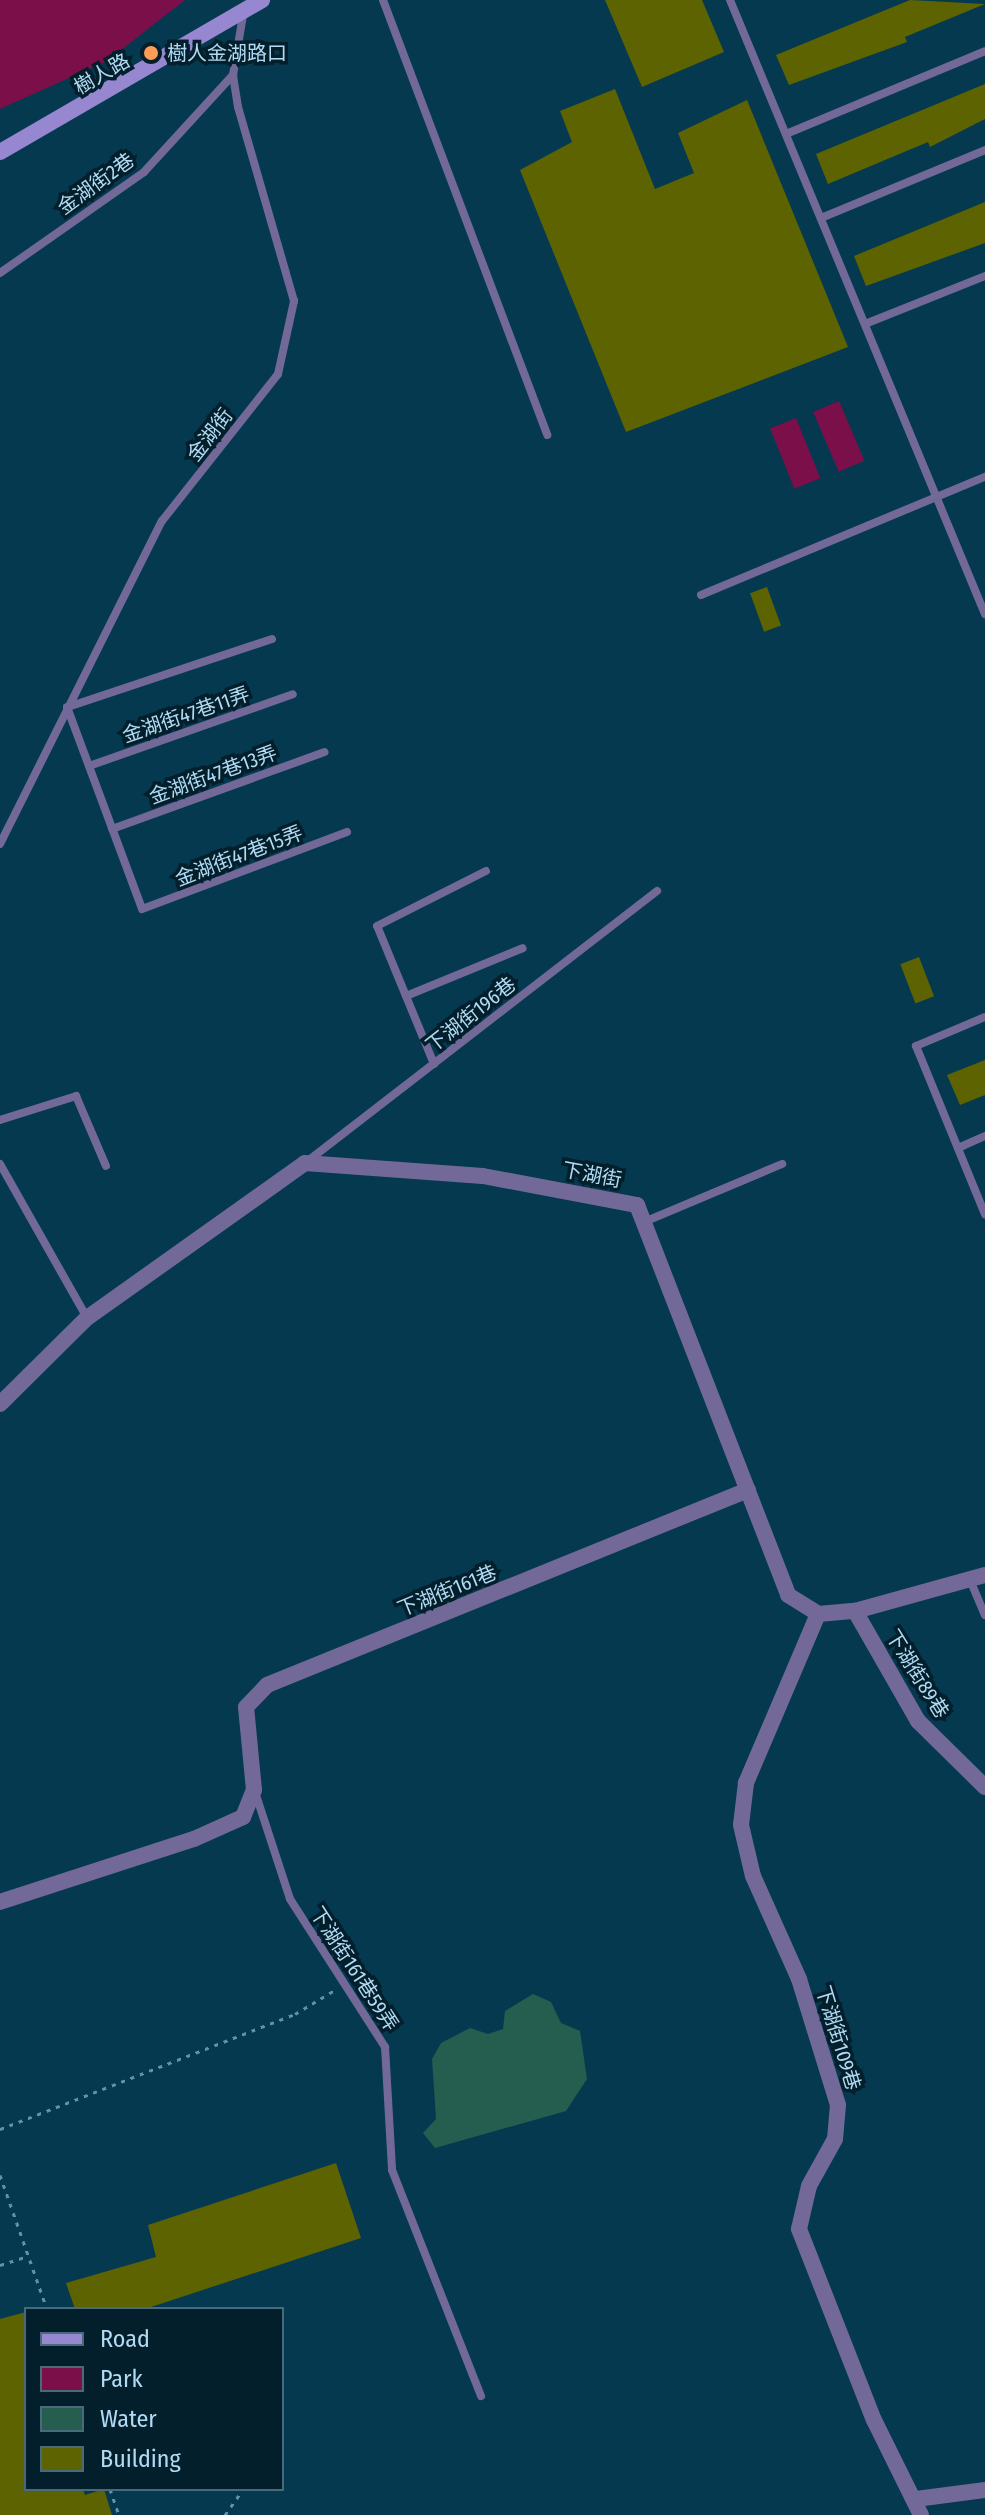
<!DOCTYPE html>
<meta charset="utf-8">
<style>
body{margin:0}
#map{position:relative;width:985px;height:2515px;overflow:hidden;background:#053950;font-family:"Fira Sans Condensed","Noto Sans TC",sans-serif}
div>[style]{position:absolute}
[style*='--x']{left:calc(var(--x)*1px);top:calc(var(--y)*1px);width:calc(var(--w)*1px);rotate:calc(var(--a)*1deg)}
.green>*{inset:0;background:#7b0f4a;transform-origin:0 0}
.water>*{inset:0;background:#255e4f}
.building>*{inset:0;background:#5e6301;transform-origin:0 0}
.path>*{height:3px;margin-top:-1.5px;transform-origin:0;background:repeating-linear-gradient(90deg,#6491a9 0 4px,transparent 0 10px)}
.lane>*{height:8px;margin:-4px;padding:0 4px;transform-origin:4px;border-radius:4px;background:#736998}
.street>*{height:16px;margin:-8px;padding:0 8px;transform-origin:8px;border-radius:8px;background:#736998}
.secondary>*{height:16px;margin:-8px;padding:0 8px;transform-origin:8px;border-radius:8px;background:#9786d0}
.dots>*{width:22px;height:22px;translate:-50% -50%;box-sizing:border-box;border:4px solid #031f2c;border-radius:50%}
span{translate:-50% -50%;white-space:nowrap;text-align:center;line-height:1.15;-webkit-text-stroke:7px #031f2c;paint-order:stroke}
.poi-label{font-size:20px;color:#b2daf2}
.left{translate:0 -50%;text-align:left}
.street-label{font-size:20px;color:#b2daf2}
.legend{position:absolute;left:24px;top:2307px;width:260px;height:184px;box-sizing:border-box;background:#031f2c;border:2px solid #496a7b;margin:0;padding:10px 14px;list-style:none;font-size:24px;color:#b2daf2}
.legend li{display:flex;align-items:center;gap:16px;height:40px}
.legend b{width:40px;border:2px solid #496a7b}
</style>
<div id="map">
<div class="green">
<div style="clip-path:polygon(0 0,185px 0,107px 61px,0 109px)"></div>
<div style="left:839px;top:401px;width:65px;height:28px;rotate:67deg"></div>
<div style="left:796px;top:418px;width:65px;height:28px;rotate:68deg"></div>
</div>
<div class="water">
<div style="clip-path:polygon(533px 1994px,551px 2002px,561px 2023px,580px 2031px,587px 2079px,566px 2111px,435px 2148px,423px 2133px,436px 2119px,432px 2059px,441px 2043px,470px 2028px,488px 2034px,503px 2029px,505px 2011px)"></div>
</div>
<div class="building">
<div style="clip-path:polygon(605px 0,702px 0,724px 52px,642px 87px)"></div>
<div style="clip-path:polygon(910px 0,985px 4px,905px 37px,907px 42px,789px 85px,776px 55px)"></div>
<div style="clip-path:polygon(985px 84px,985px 119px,930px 147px,928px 142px,828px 184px,816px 154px)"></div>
<div style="clip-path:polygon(615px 89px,655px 189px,694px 173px,678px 133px,747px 100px,848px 347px,626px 432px,520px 170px,572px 142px,560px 111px)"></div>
<div style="clip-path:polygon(985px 202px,985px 243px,866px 286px,854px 256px)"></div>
<div style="left:767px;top:587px;width:41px;height:18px;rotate:70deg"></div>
<div style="left:919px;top:957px;width:42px;height:20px;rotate:69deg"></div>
<div style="clip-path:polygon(985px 1060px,985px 1095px,960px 1105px,947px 1075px)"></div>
<div style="clip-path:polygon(336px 2163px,361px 2238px,145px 2309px,75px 2309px,66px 2283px,156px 2257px,148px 2225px)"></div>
<div style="clip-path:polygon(26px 2312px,26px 2489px,83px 2489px,85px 2495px,104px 2489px,112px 2515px,0 2515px,0 2319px)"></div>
</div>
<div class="path">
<div style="--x:0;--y:2129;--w:317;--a:-21.3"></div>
<div style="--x:295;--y:2014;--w:47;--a:-31"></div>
<div style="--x:0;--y:2175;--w:142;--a:70.7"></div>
<div style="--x:0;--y:2265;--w:28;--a:-18"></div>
<div style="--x:110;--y:2489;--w:28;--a:71"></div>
<div style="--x:225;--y:2515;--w:28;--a:-55"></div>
</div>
<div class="lane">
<div style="--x:383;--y:0;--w:465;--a:69.3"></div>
<div style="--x:730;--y:0;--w:665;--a:67.45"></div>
<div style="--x:786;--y:134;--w:216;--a:-22.6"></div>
<div style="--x:821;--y:218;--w:178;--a:-22.5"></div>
<div style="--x:0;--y:273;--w:176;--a:-35"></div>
<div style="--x:144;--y:172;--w:132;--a:-47.5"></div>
<div style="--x:865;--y:324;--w:129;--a:-21.8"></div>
<div style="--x:701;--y:595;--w:308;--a:-22.6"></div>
<div style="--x:272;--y:639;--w:216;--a:161.6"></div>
<div style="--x:67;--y:707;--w:215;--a:69.6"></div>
<div style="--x:142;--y:909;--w:219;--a:-20.6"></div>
<div style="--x:89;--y:766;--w:216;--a:-19.4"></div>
<div style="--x:112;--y:829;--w:226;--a:-19.9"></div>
<div style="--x:0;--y:844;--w:361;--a:-63.4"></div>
<div style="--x:162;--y:521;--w:187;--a:-51.7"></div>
<div style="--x:278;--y:374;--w:75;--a:-77.6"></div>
<div style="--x:294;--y:301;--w:202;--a:-106.1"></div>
<div style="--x:238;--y:107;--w:32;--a:-99"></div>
<div style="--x:233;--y:75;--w:61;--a:-80.5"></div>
<div style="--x:406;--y:996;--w:126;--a:-22.3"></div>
<div style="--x:985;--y:1017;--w:75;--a:157.2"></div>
<div style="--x:916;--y:1046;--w:182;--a:67.7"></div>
<div style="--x:434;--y:1064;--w:149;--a:-112.4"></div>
<div style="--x:377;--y:926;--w:122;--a:-26.8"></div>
<div style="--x:0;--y:1120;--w:80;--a:-17.5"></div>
<div style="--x:76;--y:1096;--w:76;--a:66.8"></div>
<div style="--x:958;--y:1148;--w:30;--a:-24"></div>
<div style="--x:309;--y:1160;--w:440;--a:-37.7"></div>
<div style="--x:0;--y:1164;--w:177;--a:60.5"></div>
<div style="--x:644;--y:1222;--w:150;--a:-22.8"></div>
<div style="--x:970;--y:1580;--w:38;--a:67"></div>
<div style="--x:256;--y:1795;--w:109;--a:71.9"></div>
<div style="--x:290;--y:1899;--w:176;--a:57.3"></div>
<div style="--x:385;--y:2047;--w:123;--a:86.7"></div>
<div style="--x:392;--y:2170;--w:243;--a:68.5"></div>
</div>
<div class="street">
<div style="--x:0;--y:1404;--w:122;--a:-44.7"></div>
<div style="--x:87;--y:1318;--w:267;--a:-35.4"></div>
<div style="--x:305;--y:1163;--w:178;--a:4.2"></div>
<div style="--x:483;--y:1176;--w:157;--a:10.7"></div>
<div style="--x:637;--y:1205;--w:418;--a:68.8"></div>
<div style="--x:788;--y:1595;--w:36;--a:32"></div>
<div style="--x:818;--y:1614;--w:37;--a:-5"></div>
<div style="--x:855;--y:1611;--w:135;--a:-15.5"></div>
<div style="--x:855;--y:1611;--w:127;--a:60.2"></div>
<div style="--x:918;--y:1721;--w:94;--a:44.6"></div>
<div style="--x:818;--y:1614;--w:184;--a:113.1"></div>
<div style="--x:746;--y:1783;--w:42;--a:96.8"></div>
<div style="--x:741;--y:1825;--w:52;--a:76.8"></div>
<div style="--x:753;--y:1876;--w:113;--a:65.9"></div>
<div style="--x:799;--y:1979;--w:132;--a:72.8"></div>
<div style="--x:838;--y:2105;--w:34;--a:95"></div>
<div style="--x:835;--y:2139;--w:54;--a:119"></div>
<div style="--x:809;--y:2186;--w:44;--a:103.1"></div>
<div style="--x:799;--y:2229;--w:205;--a:68.6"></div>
<div style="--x:874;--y:2420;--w:106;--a:63.7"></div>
<div style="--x:0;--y:1902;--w:204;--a:-18"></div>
<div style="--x:194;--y:1839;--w:54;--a:-24.2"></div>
<div style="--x:243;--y:1817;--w:29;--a:-68"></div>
<div style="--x:254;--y:1790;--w:83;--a:-95.5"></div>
<div style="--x:246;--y:1707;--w:30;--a:-46"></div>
<div style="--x:267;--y:1685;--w:519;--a:-22.07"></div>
<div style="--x:916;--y:2499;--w:70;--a:-7.4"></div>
</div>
<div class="secondary">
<div style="--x:0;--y:152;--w:303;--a:-30.1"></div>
</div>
<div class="dots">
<div style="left:151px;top:53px;background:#fe9c57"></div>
</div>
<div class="poi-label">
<span class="left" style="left:167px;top:53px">樹人金湖路口</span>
</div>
<div class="street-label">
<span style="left:102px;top:74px;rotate:-30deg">樹人路</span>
<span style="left:96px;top:184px;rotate:-36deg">金湖街2巷</span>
<span style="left:210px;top:435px;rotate:-52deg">金湖街</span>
<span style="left:186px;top:715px;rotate:-19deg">金湖街47巷11弄</span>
<span style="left:213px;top:775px;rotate:-20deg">金湖街47巷13弄</span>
<span style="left:239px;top:856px;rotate:-21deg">金湖街47巷15弄</span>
<span style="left:471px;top:1015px;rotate:-38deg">下湖街196巷</span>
<span style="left:592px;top:1175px;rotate:11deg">下湖街</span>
<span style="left:447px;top:1591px;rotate:-22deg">下湖街161巷</span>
<span style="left:917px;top:1674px;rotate:58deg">下湖街89巷</span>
<span style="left:354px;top:1969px;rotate:57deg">下湖街161巷59弄</span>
<span style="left:838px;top:2038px;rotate:73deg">下湖街109巷</span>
</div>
<ul class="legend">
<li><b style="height:10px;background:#9786d0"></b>Road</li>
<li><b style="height:22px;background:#7b0f4a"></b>Park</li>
<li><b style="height:22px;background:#255e4f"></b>Water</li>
<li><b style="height:22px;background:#5e6301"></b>Building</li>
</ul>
</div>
